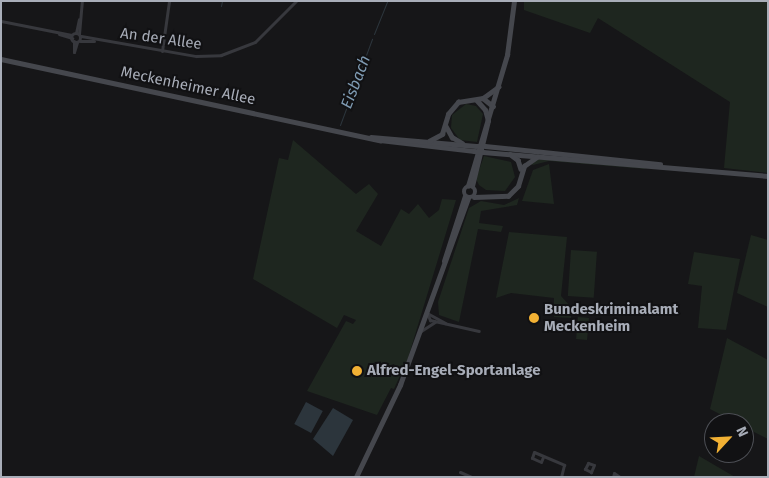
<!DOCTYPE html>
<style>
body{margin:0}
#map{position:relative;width:769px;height:478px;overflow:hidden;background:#161618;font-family:"Fira Sans",sans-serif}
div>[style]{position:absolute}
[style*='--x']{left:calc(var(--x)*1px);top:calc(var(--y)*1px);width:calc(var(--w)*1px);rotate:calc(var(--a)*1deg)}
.green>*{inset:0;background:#1e261f;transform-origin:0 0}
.water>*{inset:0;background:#2c353c;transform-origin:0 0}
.stream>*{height:1px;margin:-0.5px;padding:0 0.5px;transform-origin:0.5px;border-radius:0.5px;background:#2c353c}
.street>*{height:3px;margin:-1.5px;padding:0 1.5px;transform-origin:1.5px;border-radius:1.5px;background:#37383d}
.street>.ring{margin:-1.5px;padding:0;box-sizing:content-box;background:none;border:3px solid #37383d;border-radius:50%}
.secondary>*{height:4.5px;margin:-2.25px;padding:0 2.25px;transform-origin:2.25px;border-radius:2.25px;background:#45474d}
.secondary>.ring{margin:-2.25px;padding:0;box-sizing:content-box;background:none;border:4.5px solid #45474d;border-radius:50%}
.secondary-bridge>*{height:4.5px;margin:-2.25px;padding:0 2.25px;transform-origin:2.25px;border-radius:2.25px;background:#45474d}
.dots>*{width:14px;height:14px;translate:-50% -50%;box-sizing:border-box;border:2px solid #111113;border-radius:50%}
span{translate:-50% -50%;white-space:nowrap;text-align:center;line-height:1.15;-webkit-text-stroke:4px #111113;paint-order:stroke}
.street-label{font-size:15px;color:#a8adb8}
.poi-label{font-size:15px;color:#a8adb8;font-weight:700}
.left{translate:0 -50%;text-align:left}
.water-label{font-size:16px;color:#7f9bb3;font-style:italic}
.frame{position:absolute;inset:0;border:2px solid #a8adb8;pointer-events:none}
.north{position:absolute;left:704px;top:413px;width:50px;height:50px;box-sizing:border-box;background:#111113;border:1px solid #4d4f55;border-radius:50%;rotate:65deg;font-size:14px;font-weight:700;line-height:20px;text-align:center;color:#a8adb8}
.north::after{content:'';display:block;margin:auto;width:18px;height:22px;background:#f2b134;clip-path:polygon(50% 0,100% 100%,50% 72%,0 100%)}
</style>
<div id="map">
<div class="green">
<div style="clip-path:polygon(524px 1px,768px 1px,768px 173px,724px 168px,730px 102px,598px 18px,590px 33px,524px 10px)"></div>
<div style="clip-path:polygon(466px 104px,476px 106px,483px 114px,477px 142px,460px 140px,451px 128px,452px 115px)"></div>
<div style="clip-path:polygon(293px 140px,356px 194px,369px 184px,378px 194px,356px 231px,381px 246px,401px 209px,409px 214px,418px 204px,429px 218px,439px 210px,442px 199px,456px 200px,408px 358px,394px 389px,391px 388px,377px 415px,307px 391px,346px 321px,353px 324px,356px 320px,344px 315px,337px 328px,253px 279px,279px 158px,288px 160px)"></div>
<div style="clip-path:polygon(484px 156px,511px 162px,515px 177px,505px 191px,486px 190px,479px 185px,476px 179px)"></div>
<div style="clip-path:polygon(540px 159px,644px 168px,646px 169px,549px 161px,533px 165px,528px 163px)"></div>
<div style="clip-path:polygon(549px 164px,554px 204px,522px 201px,533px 170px)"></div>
<div style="clip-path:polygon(519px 198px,517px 205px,481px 211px,479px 223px,503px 226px,501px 232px,478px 229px,459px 322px,439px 315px,438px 302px,469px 208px,481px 201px,504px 205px)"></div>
<div style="clip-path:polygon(509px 232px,567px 237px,561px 296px,572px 308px,571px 318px,554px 317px,554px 298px,511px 293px,496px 298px)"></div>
<div style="clip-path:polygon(751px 235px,768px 240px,768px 307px,737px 293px)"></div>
<div style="left:571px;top:250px;width:26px;height:46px;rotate:4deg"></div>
<div style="clip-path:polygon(694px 252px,740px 259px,726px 330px,698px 328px,702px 286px,688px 284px)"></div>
<div style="left:578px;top:317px;width:11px;height:22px;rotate:5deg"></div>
<div style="clip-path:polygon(727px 338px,768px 360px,768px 439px,744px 427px,744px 423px,737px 423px,710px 409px)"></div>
<div style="clip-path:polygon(699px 456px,735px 477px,694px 477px)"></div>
</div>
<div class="water">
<div style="left:306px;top:402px;width:19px;height:25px;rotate:28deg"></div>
<div style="clip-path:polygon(333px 408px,353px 420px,333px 456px,313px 439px)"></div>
</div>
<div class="stream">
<div style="--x:221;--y:6;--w:5;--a:-79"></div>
<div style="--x:374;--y:34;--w:35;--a:-68"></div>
<div style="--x:340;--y:125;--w:92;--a:-69.6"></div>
</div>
<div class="street">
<div style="--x:1;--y:21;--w:72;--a:11.2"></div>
<div style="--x:76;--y:33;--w:14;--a:-78"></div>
<div class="ring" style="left:71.5px;top:33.5px;width:6px;height:6px"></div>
<div style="--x:59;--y:34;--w:14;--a:17"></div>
<div style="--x:79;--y:34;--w:33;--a:-85"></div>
<div style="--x:81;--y:36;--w:117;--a:9.9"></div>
<div style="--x:196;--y:56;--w:25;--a:-2"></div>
<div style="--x:221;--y:55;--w:36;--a:-21"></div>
<div style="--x:255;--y:42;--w:58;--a:-45"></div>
<div style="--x:74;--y:41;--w:11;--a:90"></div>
<div style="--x:80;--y:41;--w:14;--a:0"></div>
<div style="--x:162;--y:51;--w:50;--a:-82"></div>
<div style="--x:74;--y:52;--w:10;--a:-73"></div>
<div style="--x:427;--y:313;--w:8;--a:67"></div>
<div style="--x:430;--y:320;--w:50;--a:12.7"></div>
<div style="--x:427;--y:313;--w:21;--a:29"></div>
<div style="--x:421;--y:331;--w:17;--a:-33"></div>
<div style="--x:543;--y:457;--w:5;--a:112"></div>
<div style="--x:541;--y:462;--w:10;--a:-156"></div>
<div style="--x:532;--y:458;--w:6;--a:-72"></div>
<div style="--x:534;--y:452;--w:33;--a:23"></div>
<div style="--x:564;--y:465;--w:12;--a:104"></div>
<div style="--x:588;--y:463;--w:6;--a:18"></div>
<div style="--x:594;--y:465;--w:8;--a:113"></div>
<div style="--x:591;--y:472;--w:7;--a:-153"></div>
<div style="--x:585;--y:469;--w:7;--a:-63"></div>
<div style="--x:460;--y:472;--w:13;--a:23"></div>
<div style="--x:482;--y:477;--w:3;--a:0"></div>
<div style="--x:613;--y:477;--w:4;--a:-76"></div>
<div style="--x:614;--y:473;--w:7;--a:34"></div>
</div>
<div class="secondary">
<div style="--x:1;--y:59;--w:388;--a:12.1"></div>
<div style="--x:380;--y:140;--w:95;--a:6.7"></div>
<div style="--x:483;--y:98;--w:19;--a:-36"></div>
<div style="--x:446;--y:126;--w:13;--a:61"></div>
<div style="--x:452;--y:137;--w:12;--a:31"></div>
<div style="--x:371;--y:137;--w:105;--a:4.9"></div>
<div style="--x:429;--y:141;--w:15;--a:-28"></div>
<div style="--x:442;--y:134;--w:21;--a:-73"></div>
<div style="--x:448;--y:114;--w:16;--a:-50"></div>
<div style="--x:458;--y:102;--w:25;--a:-9"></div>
<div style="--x:483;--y:98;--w:13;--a:39"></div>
<div style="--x:485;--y:146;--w:176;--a:5.9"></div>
<div style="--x:483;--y:152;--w:286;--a:4.8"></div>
<div style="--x:510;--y:154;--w:10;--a:37"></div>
<div style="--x:518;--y:160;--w:9;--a:72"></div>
<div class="ring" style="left:464px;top:186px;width:7.5px;height:7.5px"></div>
<div style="--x:468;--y:186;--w:137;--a:-73.4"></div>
<div style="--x:507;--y:55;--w:54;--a:-82.6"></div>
<div style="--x:472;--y:186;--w:67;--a:-76.2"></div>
<div style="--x:488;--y:121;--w:11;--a:-105"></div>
<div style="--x:485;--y:110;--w:12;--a:-132"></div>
<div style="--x:474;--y:197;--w:34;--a:-2"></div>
<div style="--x:508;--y:196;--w:14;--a:-45"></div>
<div style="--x:518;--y:186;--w:21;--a:-73"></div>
<div style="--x:524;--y:166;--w:16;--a:-35"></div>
<div style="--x:444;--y:261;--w:68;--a:-72.1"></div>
<div style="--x:356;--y:477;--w:102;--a:-64.4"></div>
<div style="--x:400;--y:385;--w:199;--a:-70"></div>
</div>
<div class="secondary-bridge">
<div style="--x:476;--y:146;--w:9;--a:0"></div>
<div style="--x:474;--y:151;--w:9;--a:6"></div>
</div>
<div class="dots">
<div style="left:534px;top:318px;background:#f2b134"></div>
<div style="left:357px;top:371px;background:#f2b134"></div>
</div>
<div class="street-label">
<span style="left:161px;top:39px;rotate:8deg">An der Allee</span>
<span style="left:188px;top:86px;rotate:12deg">Meckenheimer Allee</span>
</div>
<div class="poi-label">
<span class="left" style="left:544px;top:318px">Bundeskriminalamt<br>Meckenheim</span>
<span class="left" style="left:367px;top:371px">Alfred-Engel-Sportanlage</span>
</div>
<div class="water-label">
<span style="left:356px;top:82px;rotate:-69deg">Eisbach</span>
</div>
<div class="frame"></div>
<div class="north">N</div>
</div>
